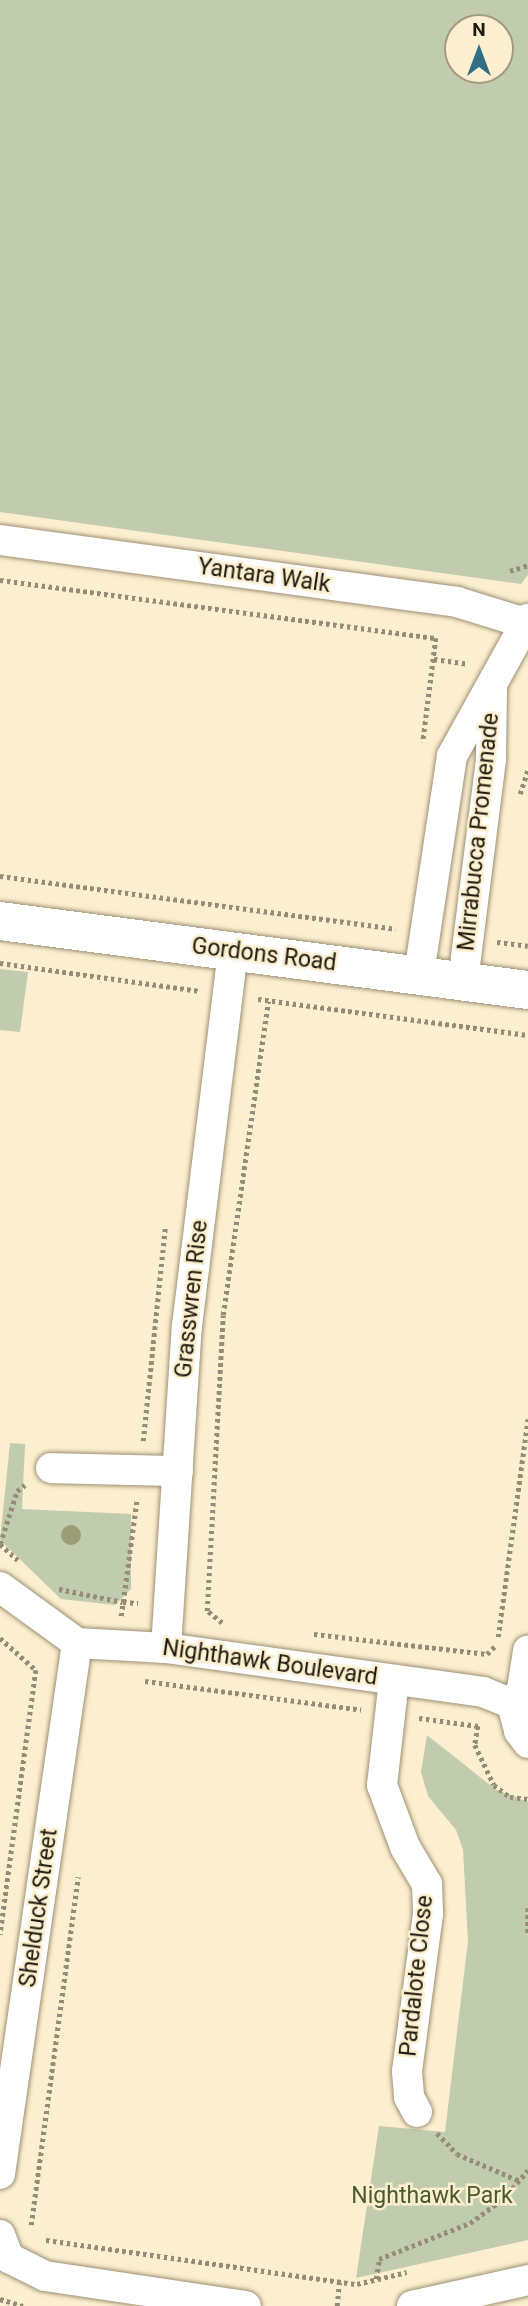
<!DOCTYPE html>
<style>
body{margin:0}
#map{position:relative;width:528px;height:2306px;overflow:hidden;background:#fcefcf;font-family:Roboto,sans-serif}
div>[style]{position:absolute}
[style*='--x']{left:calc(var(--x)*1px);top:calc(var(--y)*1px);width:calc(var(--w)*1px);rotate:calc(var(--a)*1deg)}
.green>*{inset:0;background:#c1ccaf}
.path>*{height:4.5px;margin-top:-2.25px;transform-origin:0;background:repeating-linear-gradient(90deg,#958c76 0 3.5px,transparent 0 7px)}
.roads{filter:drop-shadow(0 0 2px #9d9173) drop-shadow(0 0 2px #9d9173)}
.street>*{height:30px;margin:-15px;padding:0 15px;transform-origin:15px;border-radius:15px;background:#fff}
.secondary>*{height:38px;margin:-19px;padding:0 19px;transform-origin:19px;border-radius:19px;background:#fff}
.trees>*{width:20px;height:20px;margin:-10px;border-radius:50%;background:#9a9d75}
span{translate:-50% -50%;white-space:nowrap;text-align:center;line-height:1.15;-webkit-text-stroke:5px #fcefcf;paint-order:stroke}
.street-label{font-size:23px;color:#1e190e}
.park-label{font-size:23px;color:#4a5a2c}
.north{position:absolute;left:444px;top:14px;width:70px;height:70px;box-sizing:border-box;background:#fcefcf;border:2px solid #a39982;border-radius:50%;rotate:0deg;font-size:19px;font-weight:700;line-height:28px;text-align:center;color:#1e190e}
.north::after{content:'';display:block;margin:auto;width:24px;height:32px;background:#326d85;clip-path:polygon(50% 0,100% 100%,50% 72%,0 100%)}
</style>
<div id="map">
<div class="green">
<div style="clip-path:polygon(evenodd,0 0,528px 0,528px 575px,521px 584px,0 512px,0 0,458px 28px,500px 28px,500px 70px,458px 70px,458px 28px)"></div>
<div style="clip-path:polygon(0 969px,28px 972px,20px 1032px,0 1030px)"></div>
<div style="clip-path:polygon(10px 1443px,25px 1444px,22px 1509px,131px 1514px,131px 1589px,115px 1605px,61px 1599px,0 1540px)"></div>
<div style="clip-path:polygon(427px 1735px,495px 1789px,528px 1802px,528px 2240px,356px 2278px,379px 2126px,445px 2132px,468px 1941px,463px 1850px,456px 1830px,428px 1796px,421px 1772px)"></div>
</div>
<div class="path">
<div style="--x:510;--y:571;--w:19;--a:-18"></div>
<div style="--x:0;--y:580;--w:440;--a:7.6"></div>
<div style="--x:436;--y:638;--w:105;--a:97.1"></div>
<div style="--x:434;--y:659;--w:34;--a:8"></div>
<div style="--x:520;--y:794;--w:26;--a:-72"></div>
<div style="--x:0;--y:876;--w:399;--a:7.6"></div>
<div style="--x:497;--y:942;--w:31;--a:7"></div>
<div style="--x:0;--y:963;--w:200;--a:8"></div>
<div style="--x:258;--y:999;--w:272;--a:7.6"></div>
<div style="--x:143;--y:1441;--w:215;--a:-84.1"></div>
<div style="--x:0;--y:1544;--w:24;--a:42"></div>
<div style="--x:0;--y:1544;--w:56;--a:-72.2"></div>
<div style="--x:17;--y:1491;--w:10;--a:-37"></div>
<div style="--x:59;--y:1589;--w:65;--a:11.5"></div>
<div style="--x:123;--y:1602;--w:105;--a:-82.3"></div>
<div style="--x:121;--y:1616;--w:14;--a:-82"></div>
<div style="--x:123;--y:1602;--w:15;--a:4"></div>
<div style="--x:222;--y:1623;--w:19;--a:-141"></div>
<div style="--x:207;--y:1611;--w:296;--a:-86.9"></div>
<div style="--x:223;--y:1315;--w:317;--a:-81.8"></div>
<div style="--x:314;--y:1634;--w:174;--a:6.6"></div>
<div style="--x:487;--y:1654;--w:13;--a:-45"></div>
<div style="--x:498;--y:1637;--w:220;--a:-82.2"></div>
<div style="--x:0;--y:1638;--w:48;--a:41.6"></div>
<div style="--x:36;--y:1670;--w:267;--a:97.7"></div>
<div style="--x:145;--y:1681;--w:218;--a:7.6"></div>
<div style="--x:419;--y:1718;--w:60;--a:7.7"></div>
<div style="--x:478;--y:1726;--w:19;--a:99"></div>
<div style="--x:475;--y:1745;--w:44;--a:64.6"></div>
<div style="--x:494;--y:1785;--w:20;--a:37"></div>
<div style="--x:510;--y:1797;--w:18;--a:6"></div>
<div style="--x:528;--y:1908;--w:27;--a:90"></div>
<div style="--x:437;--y:2133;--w:29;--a:46"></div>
<div style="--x:457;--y:2154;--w:69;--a:23.2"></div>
<div style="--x:31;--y:2225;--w:351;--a:-82.3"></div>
<div style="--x:46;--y:2240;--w:314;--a:8.1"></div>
<div style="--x:357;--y:2284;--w:51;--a:-13.5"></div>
<div style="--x:376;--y:2279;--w:20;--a:-81"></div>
<div style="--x:379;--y:2259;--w:98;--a:-21.6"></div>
<div style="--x:470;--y:2223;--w:41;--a:-36"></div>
<div style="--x:503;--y:2199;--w:38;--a:-49"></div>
<div style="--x:0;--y:2299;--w:24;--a:17"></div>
<div style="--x:337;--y:2306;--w:24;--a:-85"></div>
</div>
<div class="roads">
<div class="street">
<div style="--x:0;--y:540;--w:461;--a:7.7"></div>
<div style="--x:457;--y:602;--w:71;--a:17.2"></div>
<div style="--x:419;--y:974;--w:220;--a:-81.4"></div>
<div style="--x:452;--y:756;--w:157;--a:-61"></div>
<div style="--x:463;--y:981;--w:223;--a:-82.8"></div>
<div style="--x:491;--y:760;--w:72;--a:-89.2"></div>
<div style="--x:51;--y:1468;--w:127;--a:1.4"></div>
<div style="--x:0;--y:1587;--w:95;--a:36"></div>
<div style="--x:77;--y:1643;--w:89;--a:3.2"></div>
<div style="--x:166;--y:1648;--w:320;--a:7.9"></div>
<div style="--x:483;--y:1692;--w:31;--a:22"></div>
<div style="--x:512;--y:1704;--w:28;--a:75"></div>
<div style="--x:519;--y:1731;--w:15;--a:53"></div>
<div style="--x:166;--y:1648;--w:323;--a:-86.3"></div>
<div style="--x:187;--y:1326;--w:378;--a:-83"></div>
<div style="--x:394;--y:1680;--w:106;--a:96.5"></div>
<div style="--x:382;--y:1785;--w:66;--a:69.6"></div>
<div style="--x:405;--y:1847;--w:43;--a:59.3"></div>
<div style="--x:427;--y:1884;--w:30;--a:88"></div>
<div style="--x:428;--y:1914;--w:159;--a:97.6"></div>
<div style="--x:407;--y:2072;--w:25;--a:85"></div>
<div style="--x:409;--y:2097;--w:17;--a:62"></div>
<div style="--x:512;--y:1704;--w:18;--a:-56"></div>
<div style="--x:522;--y:1689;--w:39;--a:-81"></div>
<div style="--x:0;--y:2174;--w:537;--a:-81.75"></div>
<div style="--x:0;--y:2235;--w:25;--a:69"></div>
<div style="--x:9;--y:2258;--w:40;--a:26.6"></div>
<div style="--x:45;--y:2276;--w:203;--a:8.5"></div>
<div style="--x:412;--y:2306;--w:119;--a:-12.6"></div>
</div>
<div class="secondary">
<div style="--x:0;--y:921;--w:532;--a:7.45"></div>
</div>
</div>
<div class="trees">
<div style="left:71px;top:1535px"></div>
</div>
<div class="street-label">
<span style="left:264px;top:576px;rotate:8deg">Yantara Walk</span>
<span style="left:479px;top:832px;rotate:-84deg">Mirrabucca Promenade</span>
<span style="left:264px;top:955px;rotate:7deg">Gordons Road</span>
<span style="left:192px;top:1299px;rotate:-84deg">Grasswren Rise</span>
<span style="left:270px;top:1663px;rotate:8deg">Nighthawk Boulevard</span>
<span style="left:39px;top:1908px;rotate:-82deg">Shelduck Street</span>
<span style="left:417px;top:1976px;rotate:-84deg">Pardalote Close</span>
</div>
<div class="park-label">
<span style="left:432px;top:2196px">Nighthawk Park</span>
</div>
<div class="north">N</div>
</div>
